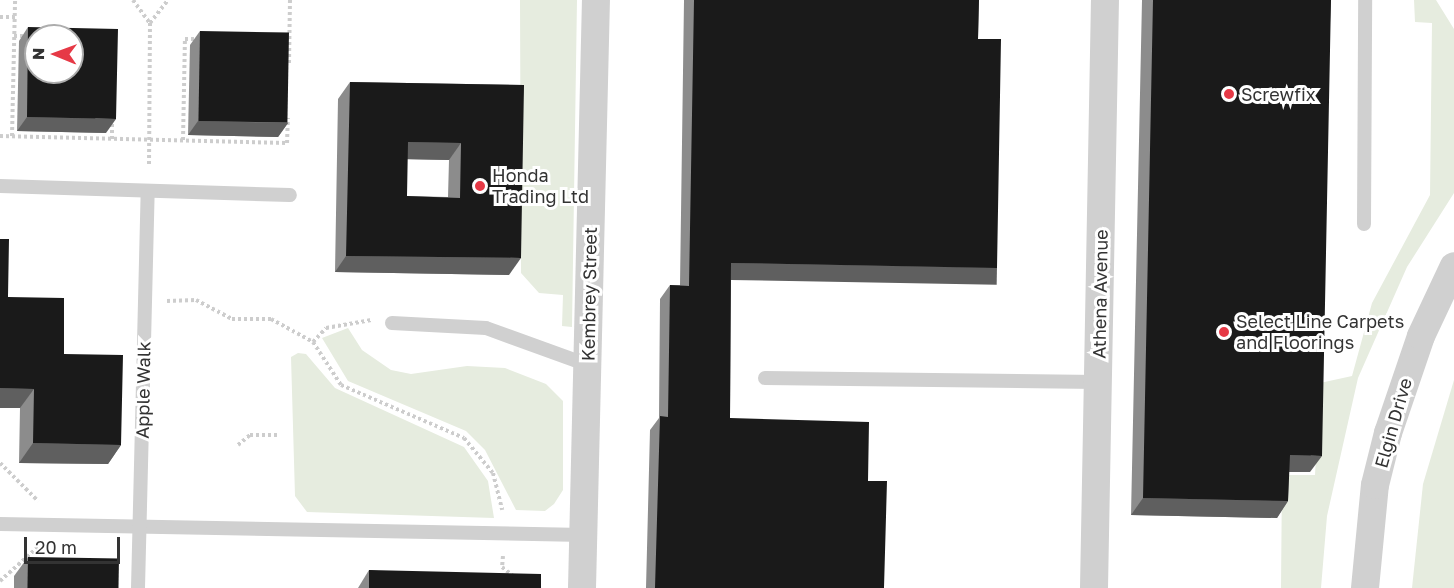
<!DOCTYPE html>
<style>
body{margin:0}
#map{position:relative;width:1454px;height:588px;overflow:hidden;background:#fff;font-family:"Golos Text",sans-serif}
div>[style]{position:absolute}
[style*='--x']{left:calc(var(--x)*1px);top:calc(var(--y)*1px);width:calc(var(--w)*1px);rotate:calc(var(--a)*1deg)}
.green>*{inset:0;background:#e6ecdf}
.path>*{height:4px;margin-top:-2px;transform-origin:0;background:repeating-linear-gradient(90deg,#cdcdcd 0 3px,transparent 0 6px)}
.lane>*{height:14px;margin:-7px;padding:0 7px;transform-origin:7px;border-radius:7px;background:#d0d0d0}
.street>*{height:28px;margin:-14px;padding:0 14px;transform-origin:14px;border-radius:14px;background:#d0d0d0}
.wall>*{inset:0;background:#8c8c8c}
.shaded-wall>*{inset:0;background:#5f5f5f;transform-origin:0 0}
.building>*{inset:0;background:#1a1a1a;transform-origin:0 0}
.dots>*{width:16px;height:16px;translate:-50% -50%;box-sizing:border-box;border:3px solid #fff;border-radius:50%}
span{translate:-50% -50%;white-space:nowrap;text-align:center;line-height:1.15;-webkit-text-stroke:6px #fff;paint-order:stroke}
.poi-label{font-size:18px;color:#333}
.left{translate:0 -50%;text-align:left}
.street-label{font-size:18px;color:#333}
.north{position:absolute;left:24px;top:24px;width:60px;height:60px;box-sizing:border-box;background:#fff;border:2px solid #adadad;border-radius:50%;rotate:271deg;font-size:16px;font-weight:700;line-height:24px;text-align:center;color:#333}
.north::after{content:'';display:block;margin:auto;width:21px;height:27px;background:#e63946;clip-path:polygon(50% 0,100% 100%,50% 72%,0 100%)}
.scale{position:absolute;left:24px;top:537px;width:96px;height:27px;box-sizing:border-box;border:3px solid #333;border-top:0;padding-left:8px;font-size:18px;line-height:21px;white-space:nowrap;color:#333;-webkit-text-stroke:4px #fff;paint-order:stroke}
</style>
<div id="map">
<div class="green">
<div style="clip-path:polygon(520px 0,577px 0,572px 327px,562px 326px,563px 295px,539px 293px,521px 273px)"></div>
<div style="clip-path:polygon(1414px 0,1436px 0,1454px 29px,1454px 193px,1407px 267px,1358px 378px,1327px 516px,1321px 588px,1281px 588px,1282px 475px,1315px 475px,1320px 383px,1352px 376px,1372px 303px,1430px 195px,1432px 23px,1415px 22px)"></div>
<div style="clip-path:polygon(348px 328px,362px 350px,391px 370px,411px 374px,467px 366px,505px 368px,546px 384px,563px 401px,563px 490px,554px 504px,545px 511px,516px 510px,485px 450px,466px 431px,348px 381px,322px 338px)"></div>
<div style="clip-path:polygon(298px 353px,306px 354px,335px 388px,464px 447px,488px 481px,494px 518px,307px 512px,295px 496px,291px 357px)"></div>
<div style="clip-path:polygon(1454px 380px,1454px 588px,1412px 588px,1423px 484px)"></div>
</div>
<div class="path">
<div style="--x:133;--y:0;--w:29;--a:54"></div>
<div style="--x:150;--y:23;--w:144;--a:90.4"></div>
<div style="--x:0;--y:17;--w:15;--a:0"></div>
<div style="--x:150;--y:23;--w:29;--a:-52"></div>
<div style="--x:14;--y:36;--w:22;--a:0"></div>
<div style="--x:289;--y:63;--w:63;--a:-89.1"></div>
<div style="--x:0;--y:136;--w:287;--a:1.4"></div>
<div style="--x:287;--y:143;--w:25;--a:-88"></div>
<div style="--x:12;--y:136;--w:136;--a:-88.7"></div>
<div style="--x:112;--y:139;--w:17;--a:-90"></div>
<div style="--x:183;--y:140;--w:101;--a:-88.9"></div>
<div style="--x:185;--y:39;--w:14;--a:0"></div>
<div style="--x:167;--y:301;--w:29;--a:-2"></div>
<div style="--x:196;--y:300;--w:41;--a:27.8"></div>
<div style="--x:232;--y:319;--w:39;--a:0"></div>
<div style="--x:271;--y:319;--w:48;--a:28.7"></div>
<div style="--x:313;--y:342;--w:51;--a:56.9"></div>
<div style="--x:341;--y:385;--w:134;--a:23.3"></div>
<div style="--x:464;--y:438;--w:45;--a:50.4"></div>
<div style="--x:493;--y:473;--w:38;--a:76"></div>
<div style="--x:313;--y:342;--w:19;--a:-47"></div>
<div style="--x:326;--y:328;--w:46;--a:-10.1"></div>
<div style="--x:238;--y:445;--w:16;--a:-40"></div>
<div style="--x:250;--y:435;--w:30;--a:0"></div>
<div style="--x:0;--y:463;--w:54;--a:45"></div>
<div style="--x:503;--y:556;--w:11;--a:95"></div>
<div style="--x:502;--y:567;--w:14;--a:39"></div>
<div style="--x:0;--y:581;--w:51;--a:-41.8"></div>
</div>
<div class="lane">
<div style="--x:0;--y:186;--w:290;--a:1.8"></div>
<div style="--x:1364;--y:224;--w:224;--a:-89.7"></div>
<div style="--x:392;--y:323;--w:94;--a:3"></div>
<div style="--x:486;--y:328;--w:109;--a:19.9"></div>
<div style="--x:765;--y:378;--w:333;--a:0.7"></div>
<div style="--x:0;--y:524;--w:584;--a:1.08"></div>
<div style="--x:138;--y:588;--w:396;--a:-88.6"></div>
</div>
<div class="street">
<div style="--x:582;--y:588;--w:588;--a:-88.64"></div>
<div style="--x:1094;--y:588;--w:588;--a:-88.93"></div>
<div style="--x:1365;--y:588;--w:103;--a:-84.5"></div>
<div style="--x:1375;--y:485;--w:54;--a:-76"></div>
<div style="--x:1388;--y:433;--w:102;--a:-71.2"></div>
<div style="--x:1421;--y:336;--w:77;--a:-64.8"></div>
</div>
<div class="wall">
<div style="clip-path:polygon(684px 0,979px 0,978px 39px,997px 268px,988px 282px,731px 278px,730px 418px,868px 481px,884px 588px,646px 588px,650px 430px,659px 418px,660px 299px,670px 285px,680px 285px)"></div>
<div style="clip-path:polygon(1142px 0,1331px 0,1310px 472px,1289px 472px,1288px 501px,1277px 518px,1131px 515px)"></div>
<div style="clip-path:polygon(28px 27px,106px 133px,17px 131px,19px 41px)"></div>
<div style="clip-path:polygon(200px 31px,288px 123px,278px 137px,188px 135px,190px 45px)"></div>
<div style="clip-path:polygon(evenodd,350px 82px,524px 85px,509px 275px,335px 272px,338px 99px,350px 82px,407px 159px,449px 160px,448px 197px,407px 196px,407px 159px)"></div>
<div style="clip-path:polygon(0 239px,8px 297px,64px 354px,121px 445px,108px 464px,19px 463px,20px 408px,0 408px)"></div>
<div style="clip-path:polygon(28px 557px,118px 588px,14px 588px,14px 576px)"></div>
<div style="clip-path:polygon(369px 570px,541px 588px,358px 588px)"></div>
</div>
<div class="shaded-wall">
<div style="clip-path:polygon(27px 117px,116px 119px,106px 133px,17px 131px)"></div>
<div style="clip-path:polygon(198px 121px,288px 123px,278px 137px,188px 135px)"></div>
<div style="clip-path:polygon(408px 142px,461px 143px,449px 160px,396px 159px)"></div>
<div style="clip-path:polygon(346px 256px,521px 258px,509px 275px,335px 272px)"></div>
<div style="left:731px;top:263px;width:266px;height:17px;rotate:1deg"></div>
<div style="clip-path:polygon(0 388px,34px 389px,20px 408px,0 408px)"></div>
<div style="clip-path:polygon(33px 443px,121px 445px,108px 464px,19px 463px)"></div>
<div style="clip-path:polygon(1290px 455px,1322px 456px,1310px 472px,1278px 472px)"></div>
<div style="clip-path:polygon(1143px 498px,1288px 501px,1277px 518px,1131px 515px)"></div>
</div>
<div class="building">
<div style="clip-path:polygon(694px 0,979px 0,978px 39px,1001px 39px,997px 268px,731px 263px,730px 418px,869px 422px,868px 481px,887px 481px,884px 588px,655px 588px,660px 416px,668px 417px,670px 285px,689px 286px)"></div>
<div style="clip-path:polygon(1153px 0,1331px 0,1322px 456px,1290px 455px,1288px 501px,1143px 498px)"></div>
<div style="clip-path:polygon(evenodd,28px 27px,118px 29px,116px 119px,27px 117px,28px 27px,36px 36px,72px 36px,72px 72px,36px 72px,36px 36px)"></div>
<div style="left:200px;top:31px;width:89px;height:90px;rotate:1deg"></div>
<div style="clip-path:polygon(evenodd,350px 82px,524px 85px,521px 258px,346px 256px,350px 82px,408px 142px,461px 143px,460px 198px,407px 196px,408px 142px)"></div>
<div style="clip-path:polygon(0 239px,9px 239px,8px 297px,64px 298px,64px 354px,123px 355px,121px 445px,33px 443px,34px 389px,0 388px)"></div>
<div style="left:28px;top:557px;width:91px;height:31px;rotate:1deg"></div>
<div style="clip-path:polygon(369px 570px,541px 574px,541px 588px,369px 588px)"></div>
</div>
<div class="dots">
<div style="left:1229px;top:94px;background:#e63946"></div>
<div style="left:480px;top:186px;background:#e63946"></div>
<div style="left:1224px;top:332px;background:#e63946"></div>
</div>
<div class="poi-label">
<span class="left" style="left:1241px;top:94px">Screwfix</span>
<span class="left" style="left:492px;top:186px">Honda<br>Trading Ltd</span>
<span class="left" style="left:1236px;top:332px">Select Line Carpets<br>and Floorings</span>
</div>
<div class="street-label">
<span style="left:589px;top:294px;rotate:-89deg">Kembrey Street</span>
<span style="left:1100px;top:294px;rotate:-89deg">Athena Avenue</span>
<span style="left:143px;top:390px;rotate:-89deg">Apple Walk</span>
<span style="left:1393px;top:423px;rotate:-74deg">Elgin Drive</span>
</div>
<div class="north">N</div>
<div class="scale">20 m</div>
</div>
